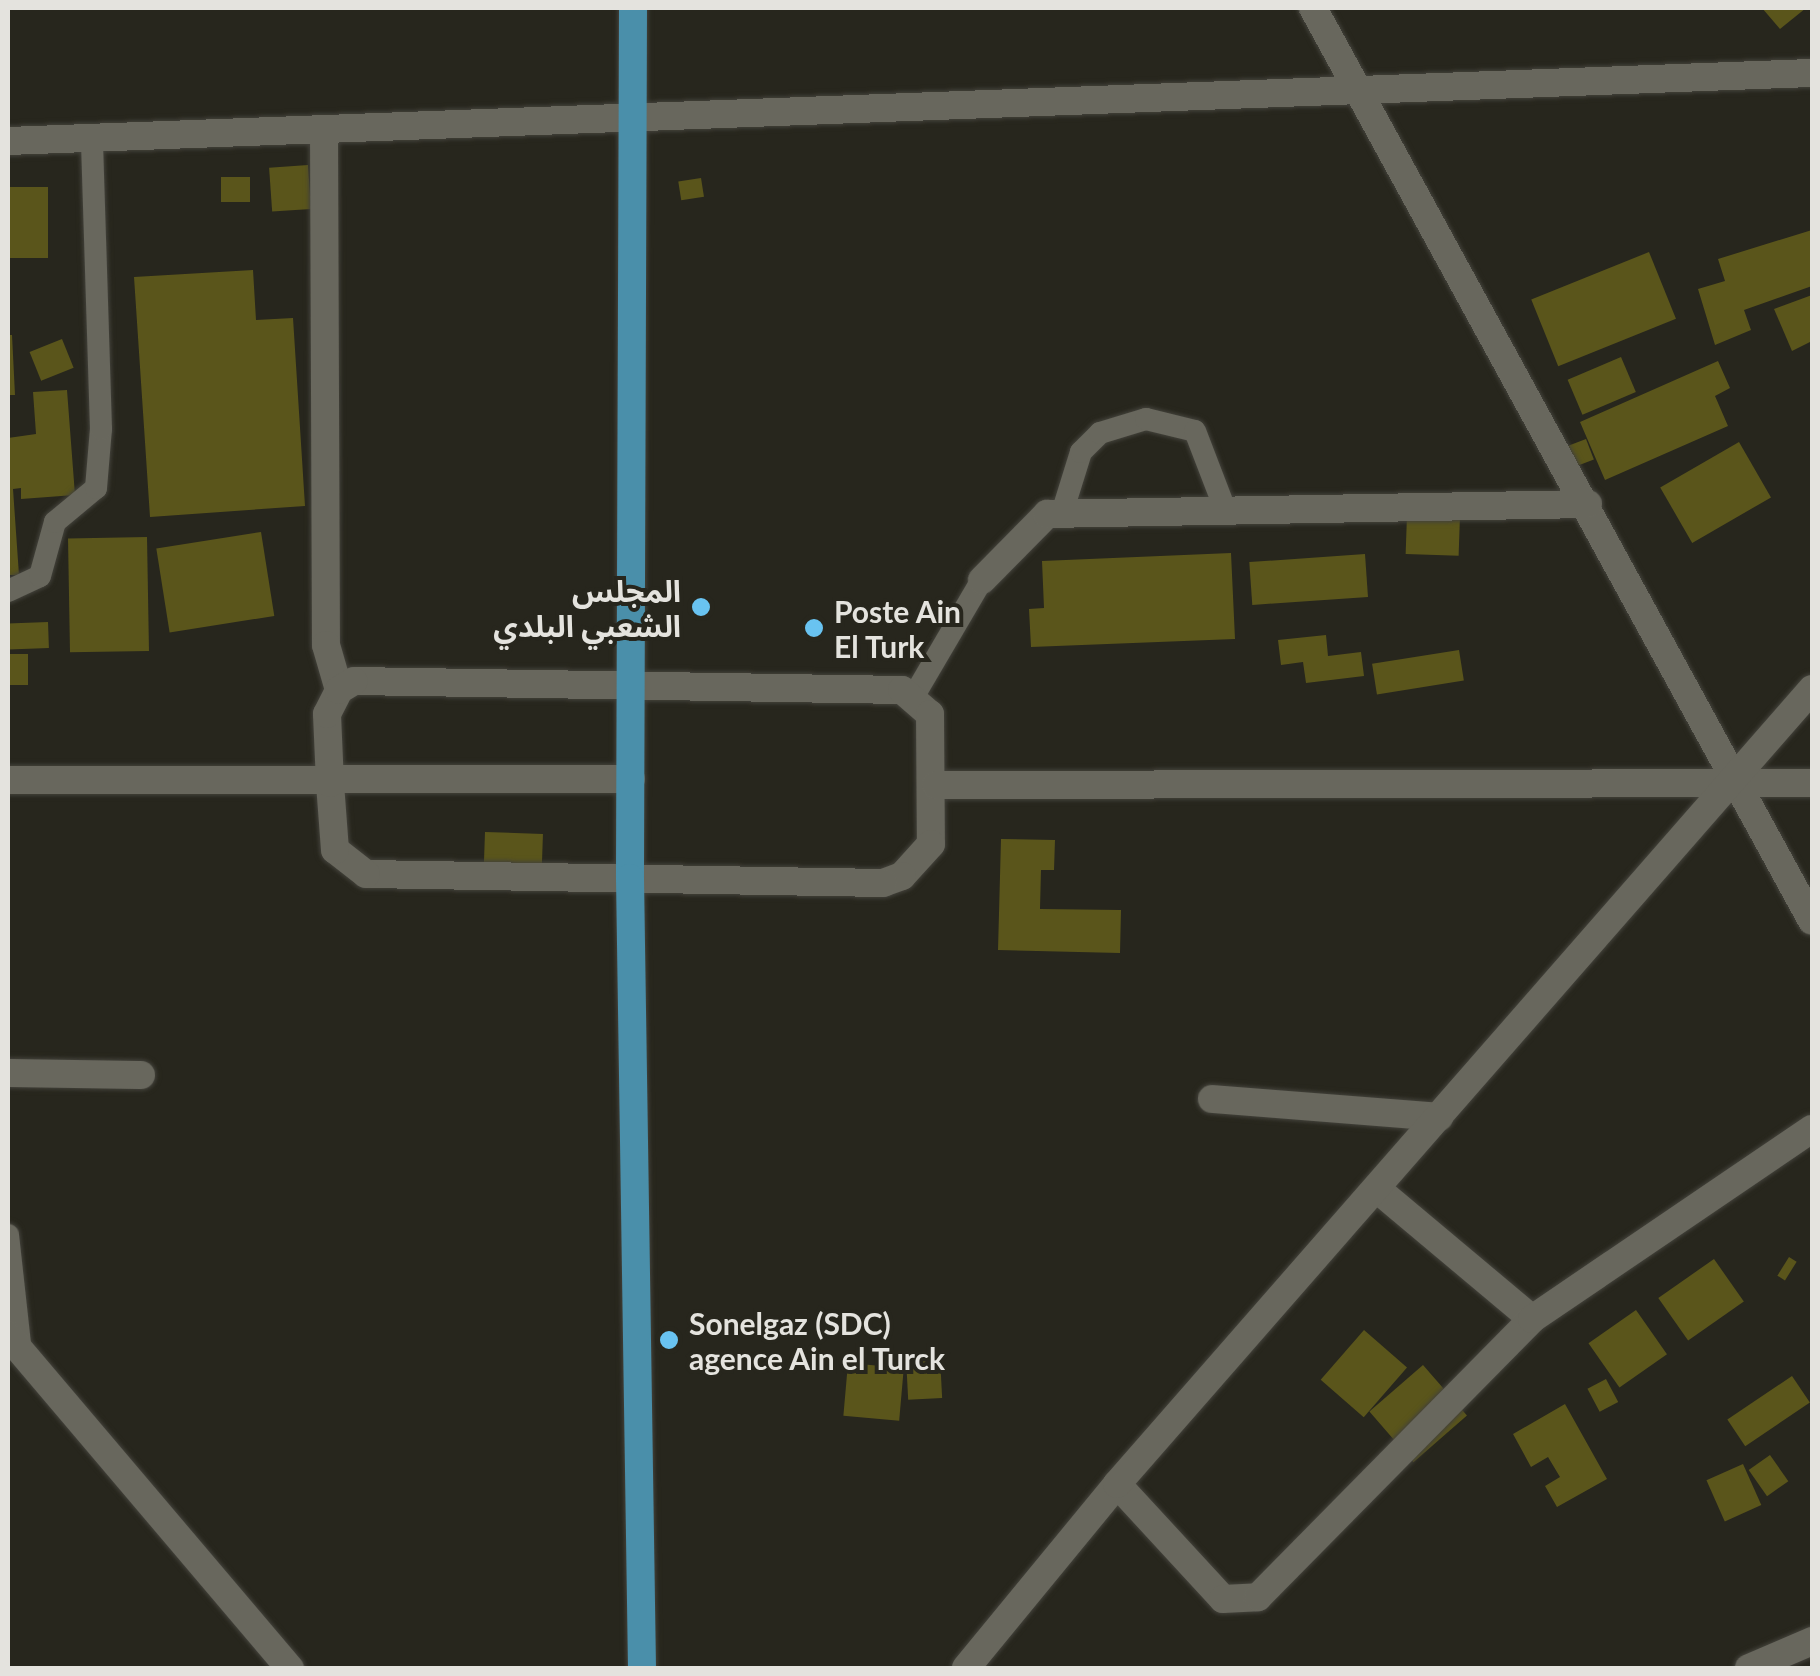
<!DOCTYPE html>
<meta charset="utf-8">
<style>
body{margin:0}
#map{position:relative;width:1820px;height:1676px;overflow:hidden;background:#27261d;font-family:Lato,"Noto Sans Arabic",sans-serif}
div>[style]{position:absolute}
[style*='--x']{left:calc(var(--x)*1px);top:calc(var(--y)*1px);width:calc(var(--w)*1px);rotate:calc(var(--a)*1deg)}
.building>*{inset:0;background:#5a551b;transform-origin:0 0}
.roads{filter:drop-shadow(0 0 2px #43423b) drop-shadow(0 0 2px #43423b)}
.service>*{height:22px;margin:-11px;padding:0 11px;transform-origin:11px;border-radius:11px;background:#68675d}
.minor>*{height:28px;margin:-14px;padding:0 14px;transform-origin:14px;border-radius:14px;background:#68675d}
.secondary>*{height:28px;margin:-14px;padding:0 14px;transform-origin:14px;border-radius:14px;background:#68675d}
.primary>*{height:28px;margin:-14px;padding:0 14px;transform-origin:14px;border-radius:14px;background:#4a8faa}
.dots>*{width:28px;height:28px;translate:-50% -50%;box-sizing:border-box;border:5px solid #27261d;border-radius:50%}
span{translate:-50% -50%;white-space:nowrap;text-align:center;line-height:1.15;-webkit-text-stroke:8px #27261d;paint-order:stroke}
.poi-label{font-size:30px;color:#e4e3de;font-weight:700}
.right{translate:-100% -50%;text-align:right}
.left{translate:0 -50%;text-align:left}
.frame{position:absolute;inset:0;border:10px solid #e4e3de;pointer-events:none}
</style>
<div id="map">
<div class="building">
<div style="clip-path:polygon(1762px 8px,1806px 8px,1780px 29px)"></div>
<div style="left:308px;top:165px;width:44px;height:39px;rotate:86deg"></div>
<div style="left:221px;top:177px;width:29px;height:25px"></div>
<div style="left:701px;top:178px;width:19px;height:23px;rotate:81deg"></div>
<div style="left:8px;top:187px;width:40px;height:71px"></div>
<div style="clip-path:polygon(1812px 230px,1812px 286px,1744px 310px,1751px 330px,1715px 345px,1698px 289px,1725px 281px,1718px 259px)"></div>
<div style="left:1649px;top:252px;width:72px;height:127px;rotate:68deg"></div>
<div style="clip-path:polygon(253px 270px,256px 320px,293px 318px,305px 506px,150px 517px,134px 277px)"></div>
<div style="clip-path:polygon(1812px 295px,1812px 341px,1792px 351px,1774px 309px)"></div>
<div style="clip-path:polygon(8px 335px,12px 335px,15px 395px,8px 395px)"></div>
<div style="left:62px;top:339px;width:31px;height:35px;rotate:68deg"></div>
<div style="left:1621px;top:357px;width:38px;height:58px;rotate:67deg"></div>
<div style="clip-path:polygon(1718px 361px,1730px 388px,1715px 396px,1728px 426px,1605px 480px,1580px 422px)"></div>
<div style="clip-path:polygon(67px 390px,75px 495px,21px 499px,21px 488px,13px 489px,19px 575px,8px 575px,8px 438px,36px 434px,33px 392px)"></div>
<div style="left:1586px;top:439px;width:22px;height:19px;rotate:69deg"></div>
<div style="left:1739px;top:442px;width:64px;height:91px;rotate:60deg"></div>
<div style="left:1407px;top:515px;width:53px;height:39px;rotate:2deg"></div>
<div style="left:261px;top:532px;width:85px;height:106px;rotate:81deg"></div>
<div style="left:147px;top:537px;width:114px;height:79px;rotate:89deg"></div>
<div style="clip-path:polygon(1231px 553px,1235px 639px,1031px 647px,1029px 609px,1044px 608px,1042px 561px)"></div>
<div style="left:1365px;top:554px;width:43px;height:116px;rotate:86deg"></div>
<div style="left:48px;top:622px;width:26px;height:40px;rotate:88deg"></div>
<div style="clip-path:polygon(1326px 635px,1328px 656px,1361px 652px,1364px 676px,1306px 683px,1303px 662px,1281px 665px,1278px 640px)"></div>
<div style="left:1459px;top:650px;width:31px;height:88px;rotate:81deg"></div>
<div style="left:28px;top:654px;width:31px;height:20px;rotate:90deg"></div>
<div style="left:485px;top:832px;width:58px;height:34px;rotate:2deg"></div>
<div style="clip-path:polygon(1001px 839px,1055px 840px,1054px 870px,1041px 870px,1040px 909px,1121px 910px,1120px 953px,998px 950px)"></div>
<div style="left:1789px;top:1257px;width:9px;height:22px;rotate:32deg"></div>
<div style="left:1714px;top:1259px;width:52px;height:68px;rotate:55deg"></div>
<div style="left:1636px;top:1310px;width:54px;height:58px;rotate:55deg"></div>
<div style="left:1364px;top:1330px;width:57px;height:66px;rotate:41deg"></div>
<div style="left:940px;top:1357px;width:41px;height:34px;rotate:87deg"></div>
<div style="left:848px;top:1363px;width:56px;height:53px;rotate:5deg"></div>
<div style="left:1423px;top:1365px;width:67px;height:71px;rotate:49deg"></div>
<div style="left:1792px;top:1376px;width:32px;height:78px;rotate:56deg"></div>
<div style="left:1606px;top:1379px;width:26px;height:21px;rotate:62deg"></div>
<div style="clip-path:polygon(1565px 1404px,1607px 1479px,1557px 1507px,1545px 1486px,1560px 1477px,1548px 1457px,1531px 1467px,1513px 1434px)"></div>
<div style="left:1770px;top:1455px;width:32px;height:26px;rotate:55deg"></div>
<div style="left:1743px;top:1464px;width:45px;height:40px;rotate:66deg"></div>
</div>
<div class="roads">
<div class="service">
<div style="--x:1062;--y:513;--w:64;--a:-72.7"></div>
<div style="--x:1081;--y:452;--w:27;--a:-45"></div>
<div style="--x:1100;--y:433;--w:48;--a:-16.9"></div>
<div style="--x:1146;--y:419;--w:50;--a:13.8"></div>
<div style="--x:1195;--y:431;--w:84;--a:69"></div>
<div style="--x:8;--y:591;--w:35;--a:-25"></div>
<div style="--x:40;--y:576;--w:56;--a:-74.5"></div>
<div style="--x:55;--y:522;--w:53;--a:-39.7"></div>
<div style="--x:96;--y:488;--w:59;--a:-85.2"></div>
<div style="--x:101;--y:429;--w:291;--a:-91.8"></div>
<div style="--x:915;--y:694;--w:132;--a:-59.6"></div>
<div style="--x:8;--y:1235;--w:118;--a:83.7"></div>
</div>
<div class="minor">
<div style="--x:1313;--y:8;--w:1040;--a:61.34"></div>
<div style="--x:324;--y:132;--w:513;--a:89.78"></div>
<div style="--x:326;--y:645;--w:47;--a:73.9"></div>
<div style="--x:8;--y:141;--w:1805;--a:-2.16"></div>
<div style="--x:982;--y:580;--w:93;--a:-45.4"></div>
<div style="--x:1047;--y:514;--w:541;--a:-1.06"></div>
<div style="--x:354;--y:681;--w:548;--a:0.94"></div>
<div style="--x:902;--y:690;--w:37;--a:41"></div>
<div style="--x:930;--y:714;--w:130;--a:89.6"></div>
<div style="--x:931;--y:844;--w:43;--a:132.2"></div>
<div style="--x:902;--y:876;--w:20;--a:160"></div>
<div style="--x:883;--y:883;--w:517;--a:-179"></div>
<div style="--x:366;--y:874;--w:39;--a:-142"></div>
<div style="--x:335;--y:850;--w:67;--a:-94.3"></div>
<div style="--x:330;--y:783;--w:69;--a:-92.5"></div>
<div style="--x:327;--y:714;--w:27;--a:-63"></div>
<div style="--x:339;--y:690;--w:17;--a:-31"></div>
<div style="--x:8;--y:780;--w:623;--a:-0.09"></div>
<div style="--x:936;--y:785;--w:876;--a:-0.13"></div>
<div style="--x:8;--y:1073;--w:133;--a:0.9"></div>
<div style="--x:1212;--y:1099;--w:228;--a:4.5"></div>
<div style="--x:1377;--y:1189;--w:202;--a:40"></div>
<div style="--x:1117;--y:1484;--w:156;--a:47.3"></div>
<div style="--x:1223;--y:1599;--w:35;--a:-3"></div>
<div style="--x:1258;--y:1597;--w:390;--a:-45.4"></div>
<div style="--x:1532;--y:1319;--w:338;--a:-34.2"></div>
<div style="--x:966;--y:1668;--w:238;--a:-50.6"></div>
<div style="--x:1117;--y:1484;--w:1056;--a:-48.84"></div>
<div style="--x:1749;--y:1668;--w:69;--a:-23.2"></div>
</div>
<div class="secondary">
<div style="--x:8;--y:1336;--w:436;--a:49.7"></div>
</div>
<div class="primary">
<div style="--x:633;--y:8;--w:870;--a:90.2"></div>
<div style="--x:630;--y:878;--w:790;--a:89.13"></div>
</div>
</div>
<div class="dots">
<div style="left:701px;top:607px;background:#69c3f1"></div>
<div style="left:814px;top:628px;background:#69c3f1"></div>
<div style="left:669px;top:1340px;background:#69c3f1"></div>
</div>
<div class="poi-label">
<span class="right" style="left:681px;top:607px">المجلس<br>الشعبي البلدي</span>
<span class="left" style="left:834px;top:628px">Poste Ain<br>El Turk</span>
<span class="left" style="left:689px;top:1340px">Sonelgaz (SDC)<br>agence Ain el Turck</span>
</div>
<div class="frame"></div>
</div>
